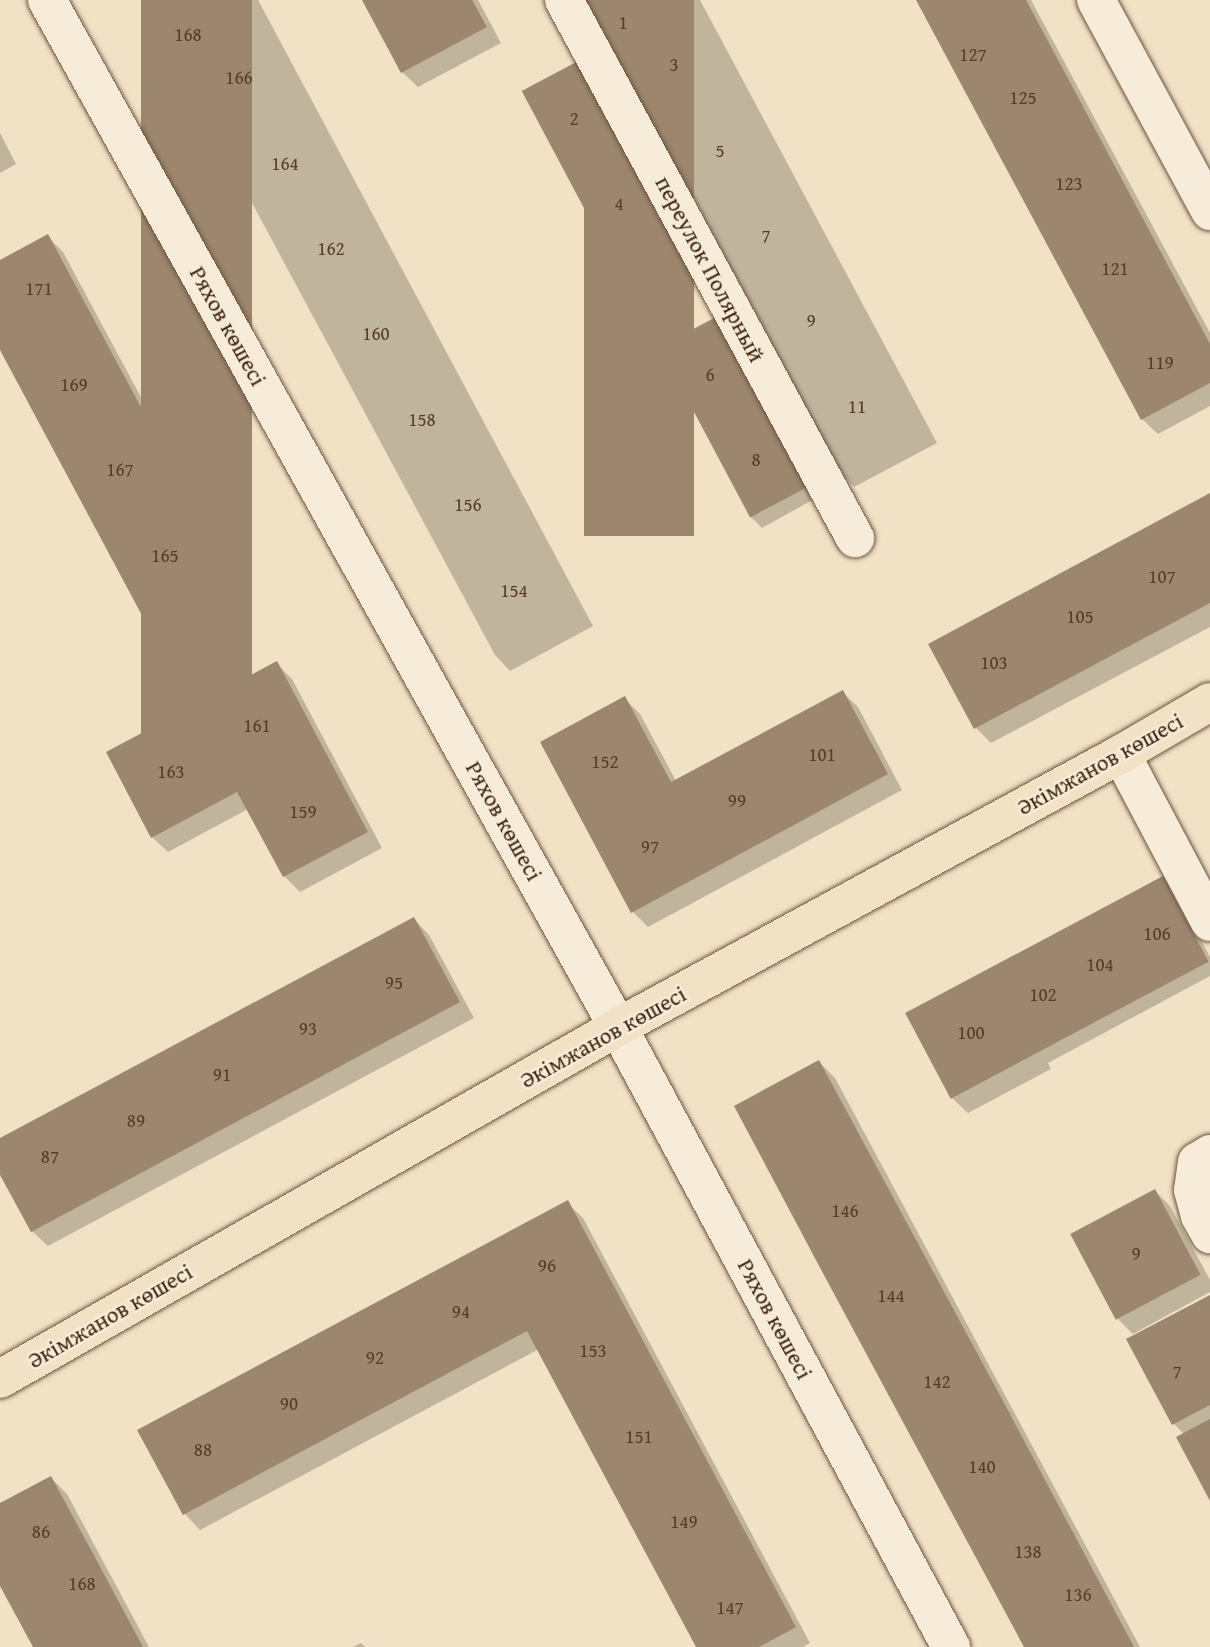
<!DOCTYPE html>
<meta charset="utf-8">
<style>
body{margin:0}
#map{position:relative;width:1210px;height:1647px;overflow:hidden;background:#f1e1c5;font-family:"Gentium Book Plus",serif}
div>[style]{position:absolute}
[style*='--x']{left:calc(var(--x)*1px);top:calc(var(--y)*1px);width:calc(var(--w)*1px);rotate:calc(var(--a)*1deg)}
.shadow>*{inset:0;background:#0003}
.building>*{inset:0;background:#9c866d;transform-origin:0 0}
.roads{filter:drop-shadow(0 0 2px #6c533c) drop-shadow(0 0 2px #6c533c)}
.minor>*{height:38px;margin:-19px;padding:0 19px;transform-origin:19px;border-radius:19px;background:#f6ecd9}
.major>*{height:38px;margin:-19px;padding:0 19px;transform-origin:19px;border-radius:19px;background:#f1e1c5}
span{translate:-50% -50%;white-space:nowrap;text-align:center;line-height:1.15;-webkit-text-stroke:5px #f6ecd9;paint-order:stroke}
.number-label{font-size:19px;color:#563c26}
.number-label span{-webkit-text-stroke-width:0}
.street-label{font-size:23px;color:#3f240e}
</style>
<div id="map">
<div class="shadow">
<div style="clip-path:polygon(143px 0,258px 0,593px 626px,510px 671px,495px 655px)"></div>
<div style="clip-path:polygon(364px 0,478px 0,501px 43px,418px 87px,402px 72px)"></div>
<div style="clip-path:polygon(586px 0,700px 0,937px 443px,854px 487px,839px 471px)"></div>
<div style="clip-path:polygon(918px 0,1031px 0,1210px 333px,1210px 406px,1158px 434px,1142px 419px)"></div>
<div style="clip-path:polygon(524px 92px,680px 242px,625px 271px,614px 261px)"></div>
<div style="clip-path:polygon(0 133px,16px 164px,0 173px)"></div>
<div style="clip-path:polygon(47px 236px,63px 252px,245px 591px,162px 635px,147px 620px,0 346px,0 262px)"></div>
<div style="clip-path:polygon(716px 319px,816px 498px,762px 528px,751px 517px)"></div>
<div style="clip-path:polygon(1210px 495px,1210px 627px,991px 743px,976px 728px)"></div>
<div style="clip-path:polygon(276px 663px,292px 679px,382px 848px,300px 892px,284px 876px,248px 809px,168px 852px,152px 837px)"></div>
<div style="clip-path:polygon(842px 692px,858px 707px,902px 790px,648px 927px,632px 911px,625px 699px,640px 714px,676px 781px)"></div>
<div style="clip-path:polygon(1163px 878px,1174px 889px,1210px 957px,1210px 976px,1048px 1063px,1051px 1069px,968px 1113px,952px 1098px)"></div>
<div style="clip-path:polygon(414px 919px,429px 935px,474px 1018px,48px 1246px,32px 1231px,0 1171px,0 1140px)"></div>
<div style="clip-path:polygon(819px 1062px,835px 1078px,1140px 1647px,1026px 1647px)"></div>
<div style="clip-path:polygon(1155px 1191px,1170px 1206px,1210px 1280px,1210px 1292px,1133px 1334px,1117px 1318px)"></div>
<div style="clip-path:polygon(567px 1203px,583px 1218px,810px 1643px,803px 1647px,698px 1647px,539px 1349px,200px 1530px,185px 1514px)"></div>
<div style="clip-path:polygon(1210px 1297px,1210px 1497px,1184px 1434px,1174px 1424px)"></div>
<div style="clip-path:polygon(51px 1478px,67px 1494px,149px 1647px,34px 1647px,0 1583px,0 1505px)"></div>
<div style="clip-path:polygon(361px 1643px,365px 1647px,353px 1647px)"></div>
</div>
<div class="building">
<div style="left:141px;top:0;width:111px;height:744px"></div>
<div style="clip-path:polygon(362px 0,472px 0,487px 27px,401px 73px)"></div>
<div style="left:584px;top:0;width:110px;height:536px"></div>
<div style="clip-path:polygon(916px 0,1026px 0,1210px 344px,1210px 383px,1141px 420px)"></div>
<div style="left:580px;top:60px;width:194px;height:66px;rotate:62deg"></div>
<div style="clip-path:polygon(48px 234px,231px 575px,145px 621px,0 350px,0 260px)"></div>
<div style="left:716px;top:317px;width:193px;height:64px;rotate:62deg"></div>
<div style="clip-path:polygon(1210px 493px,1210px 603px,974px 729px,928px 644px)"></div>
<div style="clip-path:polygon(277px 661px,368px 832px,283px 877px,237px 792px,151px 838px,106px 752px)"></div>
<div style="clip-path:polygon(843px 690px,888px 774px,631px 913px,540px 742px,625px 696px,671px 782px)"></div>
<div style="left:1163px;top:876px;width:97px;height:292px;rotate:62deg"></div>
<div style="clip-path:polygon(414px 917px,460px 1002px,31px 1232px,0 1175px,0 1138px)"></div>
<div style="clip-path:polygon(819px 1060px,1003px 1401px,1134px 1647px,1024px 1647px,825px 1277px,734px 1106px)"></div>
<div style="left:1155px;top:1189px;width:97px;height:96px;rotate:62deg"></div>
<div style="clip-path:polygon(568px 1200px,796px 1627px,759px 1647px,696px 1647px,527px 1331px,183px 1515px,137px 1430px)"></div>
<div style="clip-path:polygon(1210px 1295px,1210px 1405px,1172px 1425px,1126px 1339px)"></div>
<div style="clip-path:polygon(1210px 1419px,1210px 1501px,1176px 1437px)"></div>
<div style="clip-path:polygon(51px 1476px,97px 1561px,143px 1647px,33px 1647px,0 1586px,0 1503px)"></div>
</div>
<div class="roads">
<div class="minor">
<div style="--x:47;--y:0;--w:1175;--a:60.93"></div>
<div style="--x:618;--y:1027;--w:704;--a:61.76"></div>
<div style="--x:564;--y:0;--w:612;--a:61.59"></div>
<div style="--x:1096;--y:0;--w:240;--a:61.6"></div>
<div style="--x:1121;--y:754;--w:190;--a:62.1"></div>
<div style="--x:1210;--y:1154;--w:15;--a:148"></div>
<div style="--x:1197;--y:1162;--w:28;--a:98"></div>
<div style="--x:1193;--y:1190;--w:27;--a:75"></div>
<div style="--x:1200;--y:1216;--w:21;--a:61"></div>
</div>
<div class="major">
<div style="--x:0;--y:1379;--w:711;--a:-29.66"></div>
<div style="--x:618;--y:1027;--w:572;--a:-28.49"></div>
<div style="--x:1121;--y:754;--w:103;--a:-30.3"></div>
</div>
</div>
<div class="number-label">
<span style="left:623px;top:23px">1</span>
<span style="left:188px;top:35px">168</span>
<span style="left:973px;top:55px">127</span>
<span style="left:674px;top:65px">3</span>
<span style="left:239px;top:78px">166</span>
<span style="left:1023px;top:98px">125</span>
<span style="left:574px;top:119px">2</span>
<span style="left:720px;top:151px">5</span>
<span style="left:285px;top:164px">164</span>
<span style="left:1069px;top:184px">123</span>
<span style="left:619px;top:204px">4</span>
<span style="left:766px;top:236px">7</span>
<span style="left:331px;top:249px">162</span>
<span style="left:1115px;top:269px">121</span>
<span style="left:39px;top:289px">171</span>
<span style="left:811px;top:321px">9</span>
<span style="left:376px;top:334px">160</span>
<span style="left:1160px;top:363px">119</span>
<span style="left:710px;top:375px">6</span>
<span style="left:74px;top:385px">169</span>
<span style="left:857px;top:407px">11</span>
<span style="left:422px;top:420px">158</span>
<span style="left:756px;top:460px">8</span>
<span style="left:120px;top:470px">167</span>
<span style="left:468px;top:505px">156</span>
<span style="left:165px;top:556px">165</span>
<span style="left:1162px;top:577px">107</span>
<span style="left:514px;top:591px">154</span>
<span style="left:1080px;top:617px">105</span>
<span style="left:994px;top:663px">103</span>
<span style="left:257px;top:726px">161</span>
<span style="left:822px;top:755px">101</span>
<span style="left:605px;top:762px">152</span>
<span style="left:171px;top:772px">163</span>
<span style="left:737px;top:801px">99</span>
<span style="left:303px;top:812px">159</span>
<span style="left:650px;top:847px">97</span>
<span style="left:1157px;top:934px">106</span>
<span style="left:1100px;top:965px">104</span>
<span style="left:394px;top:983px">95</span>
<span style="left:1043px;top:995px">102</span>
<span style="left:308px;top:1029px">93</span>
<span style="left:971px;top:1033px">100</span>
<span style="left:222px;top:1075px">91</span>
<span style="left:136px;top:1121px">89</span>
<span style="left:50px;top:1157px">87</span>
<span style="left:845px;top:1211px">146</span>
<span style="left:1136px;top:1254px">9</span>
<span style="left:547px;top:1266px">96</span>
<span style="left:891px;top:1296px">144</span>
<span style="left:461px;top:1312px">94</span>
<span style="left:593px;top:1351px">153</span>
<span style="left:375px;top:1358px">92</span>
<span style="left:1177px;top:1372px">7</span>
<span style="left:937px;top:1382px">142</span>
<span style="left:289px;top:1404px">90</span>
<span style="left:639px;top:1437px">151</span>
<span style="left:203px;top:1450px">88</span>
<span style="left:982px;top:1467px">140</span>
<span style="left:684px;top:1522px">149</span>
<span style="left:41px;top:1532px">86</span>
<span style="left:1028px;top:1552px">138</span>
<span style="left:82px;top:1584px">168</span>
<span style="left:1078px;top:1595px">136</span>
<span style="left:730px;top:1608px">147</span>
</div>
<div class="street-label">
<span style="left:710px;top:269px;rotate:62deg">переулок Полярный</span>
<span style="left:228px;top:326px;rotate:61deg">Ряхов көшесі</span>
<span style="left:1100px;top:764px;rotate:-29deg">Әкімжанов көшесі</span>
<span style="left:504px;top:821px;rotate:61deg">Ряхов көшесі</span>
<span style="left:603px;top:1037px;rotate:-29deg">Әкімжанов көшесі</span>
<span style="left:110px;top:1316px;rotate:-30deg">Әкімжанов көшесі</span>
<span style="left:775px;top:1319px;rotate:62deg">Ряхов көшесі</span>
</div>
</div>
